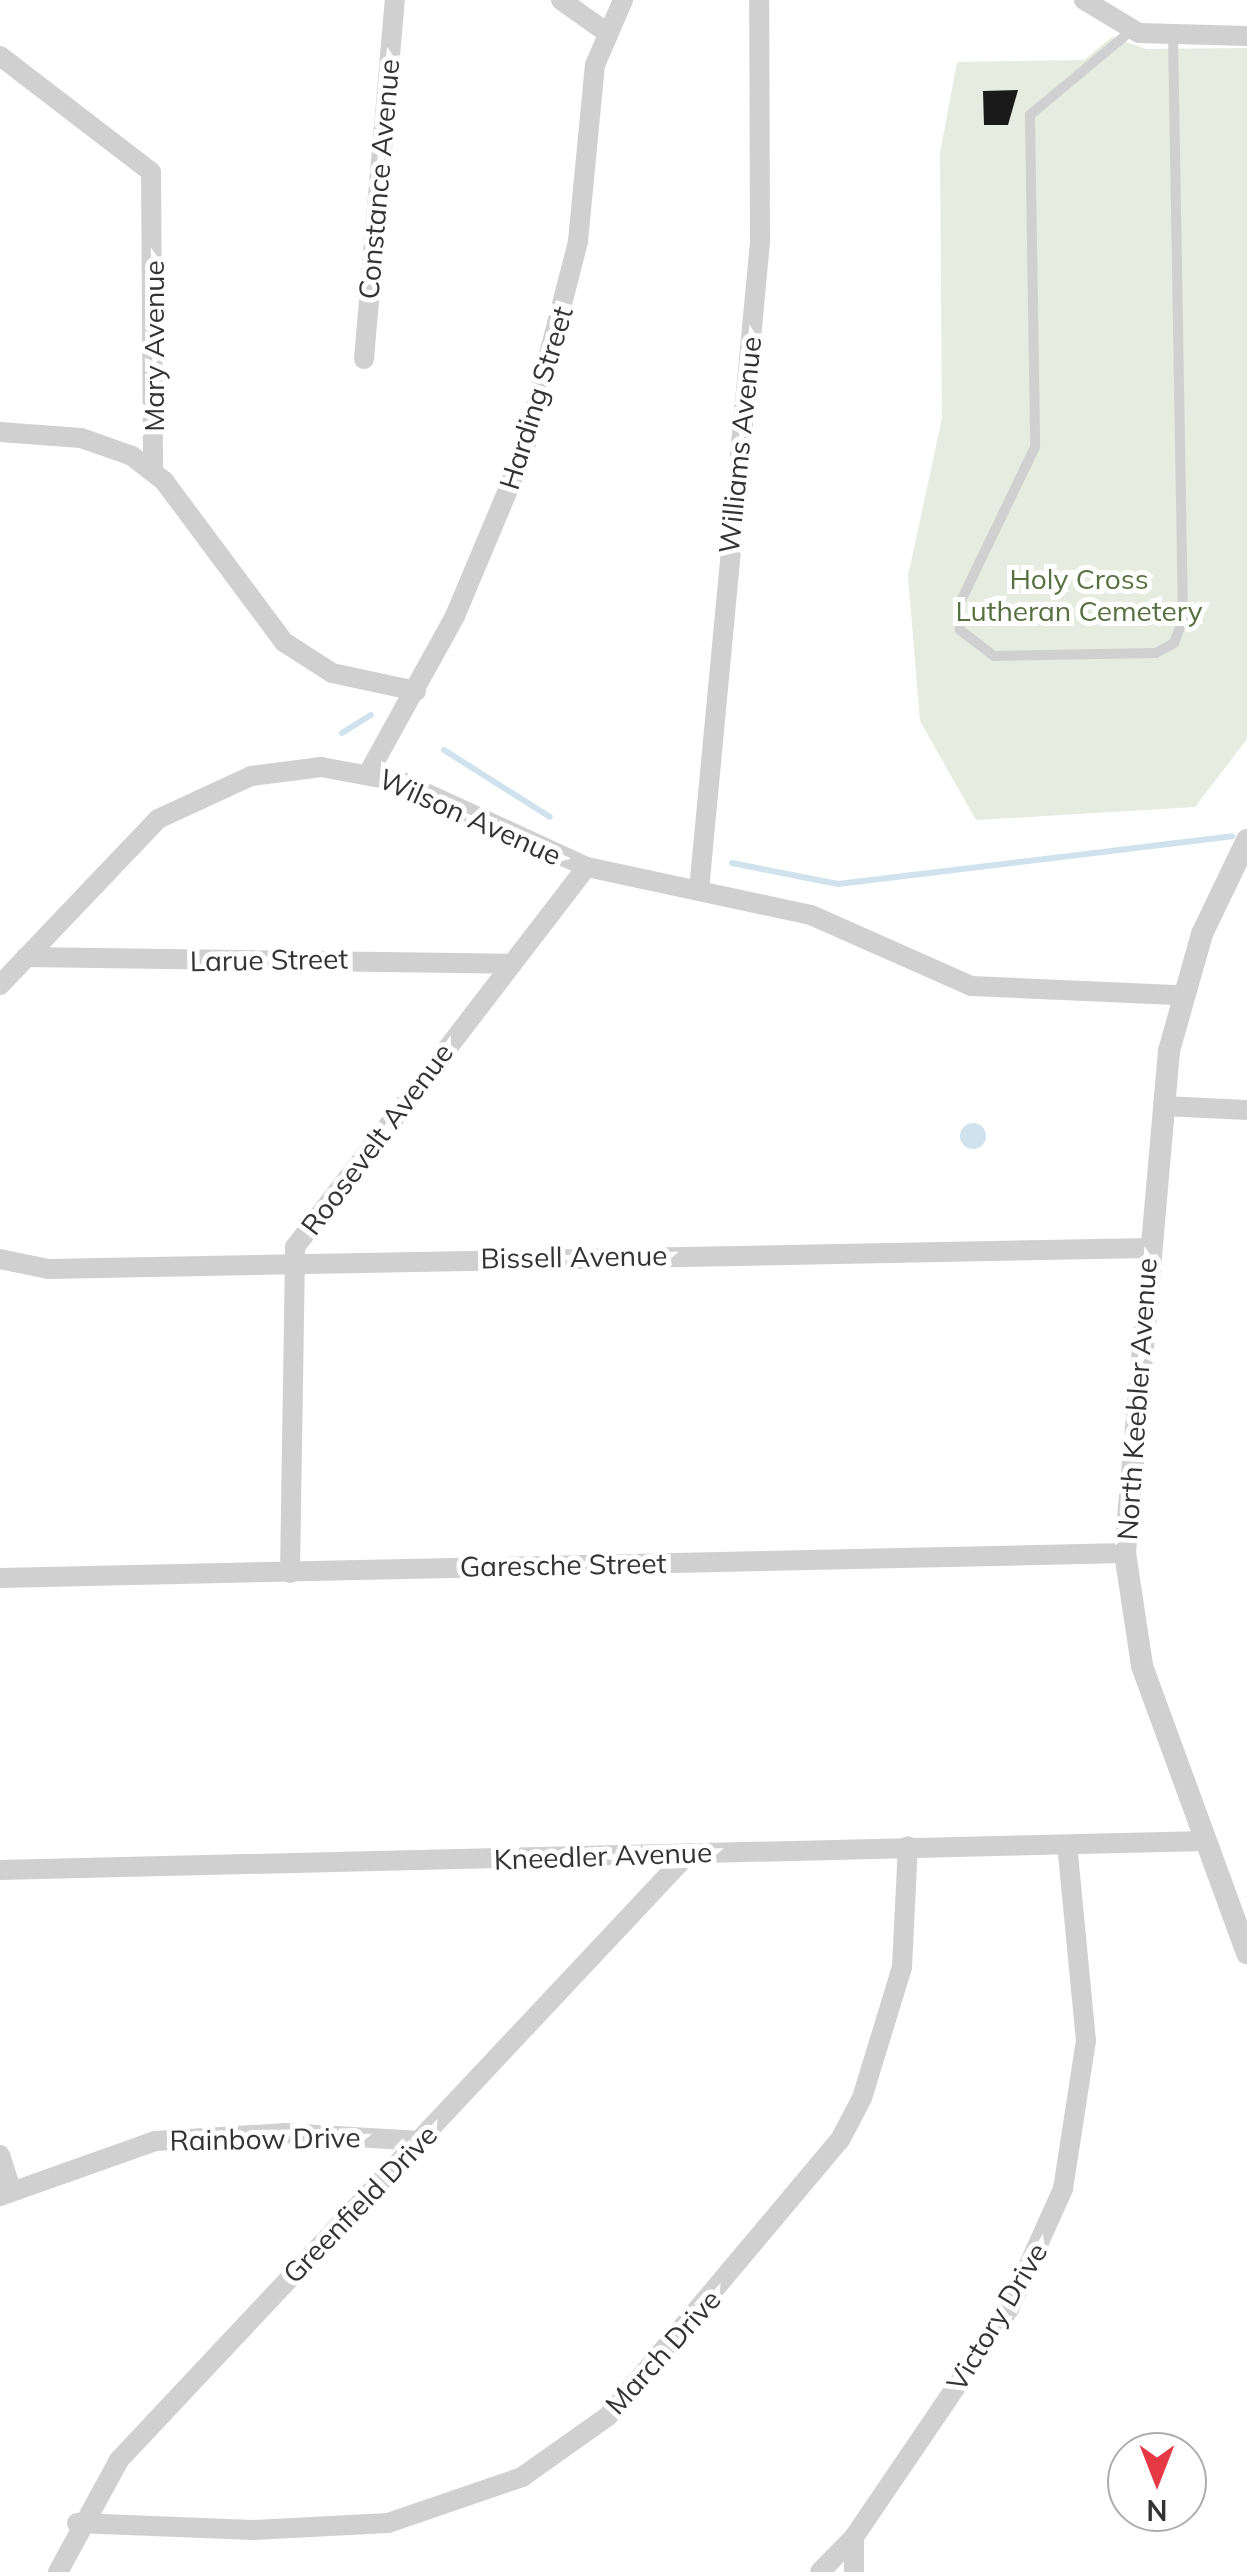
<!DOCTYPE html>
<style>
body{margin:0}
#map{position:relative;width:1247px;height:2572px;overflow:hidden;background:#fff;font-family:Mulish,sans-serif}
div>[style]{position:absolute}
[style*='--x']{left:calc(var(--x)*1px);top:calc(var(--y)*1px);width:calc(var(--w)*1px);rotate:calc(var(--a)*1deg)}
.green>*{inset:0;background:#e6ecdf}
.water>*{inset:0;background:#cfe2ee}
.round{border-radius:50%}
.stream>*{height:6px;margin:-3px;padding:0 3px;transform-origin:3px;border-radius:3px;background:#cfe2ee}
.building>*{inset:0;background:#1a1a1a}
.service>*{height:10px;margin:-5px;padding:0 5px;transform-origin:5px;border-radius:5px;background:#d0d0d0}
.minor>*{height:20px;margin:-10px;padding:0 10px;transform-origin:10px;border-radius:10px;background:#d0d0d0}
.tertiary>*{height:22px;margin:-11px;padding:0 11px;transform-origin:11px;border-radius:11px;background:#d0d0d0}
span{translate:-50% -50%;white-space:nowrap;text-align:center;line-height:1.15;-webkit-text-stroke:10px #fff;paint-order:stroke}
.street-label{font-size:28px;color:#333}
.park-label{font-size:28px;color:#56703f}
.north{position:absolute;left:1107px;top:2432px;width:100px;height:100px;box-sizing:border-box;background:#fff;border:2px solid #adadad;border-radius:50%;rotate:180deg;font-size:28px;font-weight:700;line-height:40px;text-align:center;color:#333}
.north::after{content:'';display:block;margin:auto;width:35px;height:45px;background:#e63946;clip-path:polygon(50% 0,100% 100%,50% 72%,0 100%)}
</style>
<div id="map">
<div class="green">
<div style="clip-path:polygon(1112px 37px,1146px 49px,1247px 48px,1247px 739px,1195px 807px,976px 820px,920px 721px,908px 576px,942px 418px,940px 153px,957px 62px,1084px 60px)"></div>
</div>
<div class="water">
<div class="round" style="left:960px;top:1123px;width:26px;height:26px"></div>
</div>
<div class="stream">
<div style="--x:342;--y:733;--w:34;--a:-32"></div>
<div style="--x:444;--y:750;--w:125;--a:32.3"></div>
<div style="--x:732;--y:863;--w:108;--a:11.2"></div>
<div style="--x:838;--y:884;--w:397;--a:-6.9"></div>
</div>
<div class="building">
<div style="clip-path:polygon(1018px 90px,1008px 125px,984px 125px,983px 91px)"></div>
</div>
<div class="service">
<div style="--x:1132;--y:30;--w:133;--a:140.2"></div>
<div style="--x:1030;--y:115;--w:332;--a:89.1"></div>
<div style="--x:1035;--y:447;--w:178;--a:115.7"></div>
<div style="--x:958;--y:607;--w:23;--a:85"></div>
<div style="--x:960;--y:630;--w:43;--a:37.4"></div>
<div style="--x:994;--y:656;--w:162;--a:-1.1"></div>
<div style="--x:1156;--y:653;--w:21;--a:-29"></div>
<div style="--x:1174;--y:643;--w:26;--a:-69"></div>
<div style="--x:1183;--y:619;--w:583;--a:-90.98"></div>
</div>
<div class="minor">
<div style="--x:561;--y:0;--w:55;--a:35.4"></div>
<div style="--x:1084;--y:0;--w:64;--a:31"></div>
<div style="--x:1139;--y:33;--w:108;--a:1.6"></div>
<div style="--x:0;--y:56;--w:190;--a:37.5"></div>
<div style="--x:151;--y:172;--w:299;--a:89.6"></div>
<div style="--x:364;--y:359;--w:360;--a:-85.1"></div>
<div style="--x:0;--y:432;--w:81;--a:4.2"></div>
<div style="--x:81;--y:438;--w:54;--a:19.4"></div>
<div style="--x:132;--y:456;--w:41;--a:38"></div>
<div style="--x:164;--y:481;--w:201;--a:53.3"></div>
<div style="--x:284;--y:642;--w:57;--a:32.9"></div>
<div style="--x:332;--y:673;--w:86;--a:12.1"></div>
<div style="--x:369;--y:772;--w:178;--a:-61.1"></div>
<div style="--x:455;--y:616;--w:178;--a:-67.2"></div>
<div style="--x:524;--y:452;--w:218;--a:-75.6"></div>
<div style="--x:578;--y:241;--w:177;--a:-84.5"></div>
<div style="--x:595;--y:65;--w:71;--a:-66.7"></div>
<div style="--x:699;--y:890;--w:651;--a:-84.62"></div>
<div style="--x:760;--y:242;--w:242;--a:-90.2"></div>
<div style="--x:26;--y:957;--w:486;--a:0.8"></div>
<div style="--x:0;--y:985;--w:229;--a:-46.4"></div>
<div style="--x:158;--y:819;--w:102;--a:-24.8"></div>
<div style="--x:251;--y:776;--w:71;--a:-7.3"></div>
<div style="--x:321;--y:767;--w:82;--a:10.5"></div>
<div style="--x:402;--y:782;--w:204;--a:24.7"></div>
<div style="--x:587;--y:867;--w:229;--a:12.1"></div>
<div style="--x:811;--y:915;--w:175;--a:23.9"></div>
<div style="--x:971;--y:986;--w:210;--a:2.5"></div>
<div style="--x:1163;--y:1106;--w:84;--a:2.7"></div>
<div style="--x:0;--y:1259;--w:49;--a:11.8"></div>
<div style="--x:48;--y:1269;--w:1101;--a:-1.09"></div>
<div style="--x:290;--y:1573;--w:326;--a:-89.1"></div>
<div style="--x:295;--y:1247;--w:479;--a:-52.5"></div>
<div style="--x:0;--y:1578;--w:1125;--a:-1.27"></div>
<div style="--x:0;--y:1870;--w:1206;--a:-1.38"></div>
<div style="--x:0;--y:2155;--w:36;--a:72"></div>
<div style="--x:0;--y:2196;--w:164;--a:-19.5"></div>
<div style="--x:155;--y:2141;--w:129;--a:-3.5"></div>
<div style="--x:284;--y:2133;--w:137;--a:3.3"></div>
<div style="--x:77;--y:2523;--w:176;--a:2.3"></div>
<div style="--x:253;--y:2530;--w:135;--a:-3"></div>
<div style="--x:388;--y:2523;--w:142;--a:-18.9"></div>
<div style="--x:522;--y:2477;--w:105;--a:-35.3"></div>
<div style="--x:608;--y:2416;--w:361;--a:-50"></div>
<div style="--x:840;--y:2140;--w:47;--a:-62.4"></div>
<div style="--x:862;--y:2098;--w:137;--a:-73"></div>
<div style="--x:902;--y:1967;--w:121;--a:-87.2"></div>
<div style="--x:854;--y:2537;--w:35;--a:90"></div>
<div style="--x:58;--y:2572;--w:128;--a:-61.4"></div>
<div style="--x:119;--y:2460;--w:833;--a:-46.8"></div>
<div style="--x:820;--y:2572;--w:49;--a:-45.8"></div>
<div style="--x:854;--y:2537;--w:276;--a:-55.8"></div>
<div style="--x:1009;--y:2309;--w:132;--a:-65.8"></div>
<div style="--x:1063;--y:2189;--w:150;--a:-81.2"></div>
<div style="--x:1086;--y:2041;--w:197;--a:-95.5"></div>
</div>
<div class="tertiary">
<div style="--x:1247;--y:840;--w:104;--a:115.6"></div>
<div style="--x:1202;--y:934;--w:122;--a:105.8"></div>
<div style="--x:1169;--y:1051;--w:504;--a:95.01"></div>
<div style="--x:1125;--y:1553;--w:114;--a:81.4"></div>
<div style="--x:1142;--y:1666;--w:306;--a:69.9"></div>
</div>
<div class="street-label">
<span style="left:379px;top:179px;rotate:-85deg">Constance Avenue</span>
<span style="left:154px;top:346px;rotate:-90deg">Mary Avenue</span>
<span style="left:536px;top:398px;rotate:-73deg">Harding Street</span>
<span style="left:740px;top:445px;rotate:-84deg">Williams Avenue</span>
<span style="left:470px;top:817px;rotate:24deg">Wilson Avenue</span>
<span style="left:269px;top:960px;rotate:-1deg">Larue Street</span>
<span style="left:377px;top:1139px;rotate:-53deg">Roosevelt Avenue</span>
<span style="left:574px;top:1257px;rotate:-1deg">Bissell Avenue</span>
<span style="left:1137px;top:1399px;rotate:-86deg">North Keebler Avenue</span>
<span style="left:563px;top:1565px;rotate:-1deg">Garesche Street</span>
<span style="left:603px;top:1856px;rotate:-2deg">Kneedler Avenue</span>
<span style="left:265px;top:2139px;rotate:-1deg">Rainbow Drive</span>
<span style="left:360px;top:2204px;rotate:-46deg">Greenfield Drive</span>
<span style="left:997px;top:2317px;rotate:-59deg">Victory Drive</span>
<span style="left:663px;top:2352px;rotate:-48deg">March Drive</span>
</div>
<div class="park-label">
<span style="left:1079px;top:595px">Holy Cross<br>Lutheran Cemetery</span>
</div>
<div class="north">N</div>
</div>
